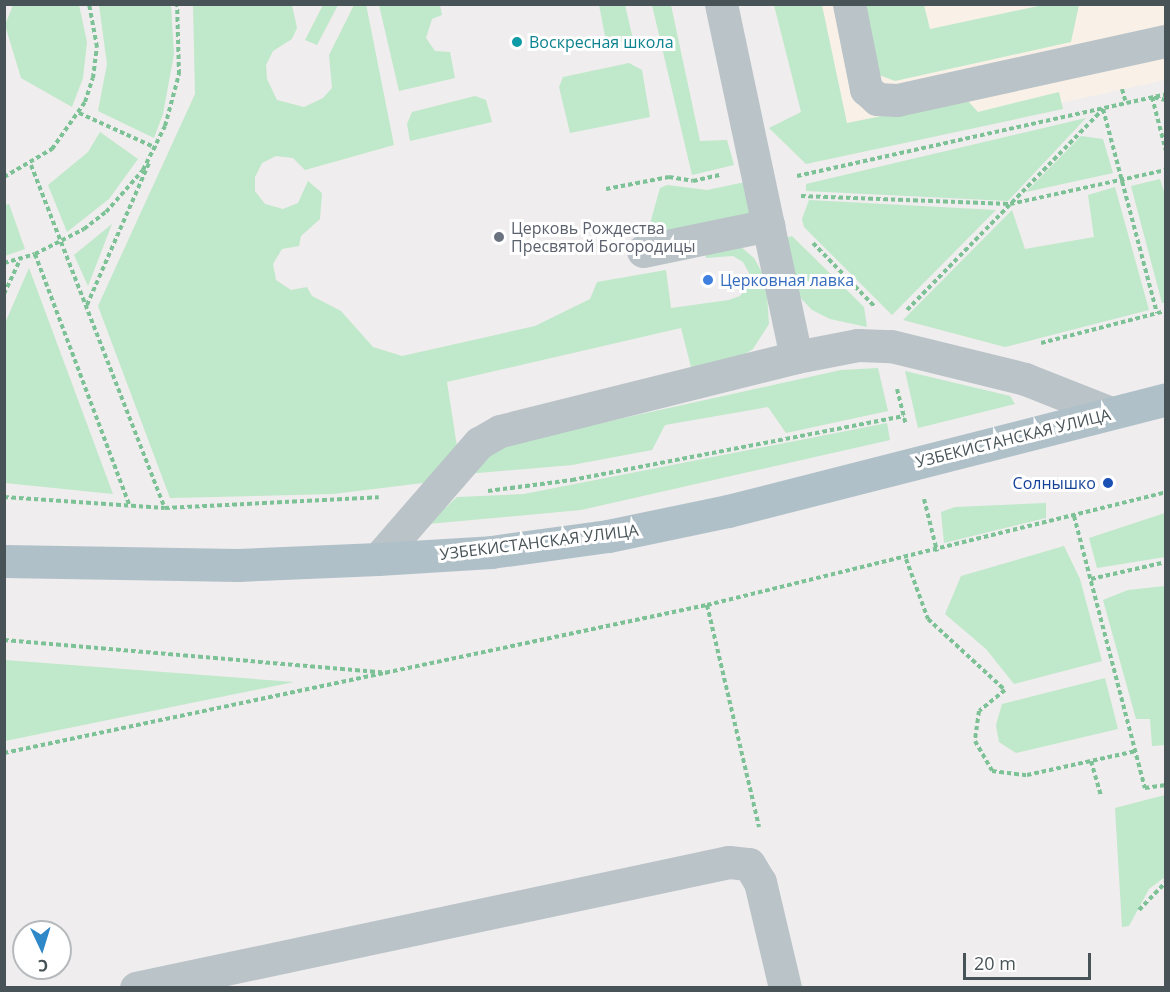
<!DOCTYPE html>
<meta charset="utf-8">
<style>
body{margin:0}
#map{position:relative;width:1170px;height:992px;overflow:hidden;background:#efeded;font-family:"Open Sans",sans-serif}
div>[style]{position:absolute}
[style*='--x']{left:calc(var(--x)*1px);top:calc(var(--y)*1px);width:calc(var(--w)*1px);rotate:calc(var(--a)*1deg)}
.commercial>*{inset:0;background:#f9f1e8}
.green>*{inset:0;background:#c0e8ca}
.path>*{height:4px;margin-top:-2px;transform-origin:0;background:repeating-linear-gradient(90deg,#7dc296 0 4.5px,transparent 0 7.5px)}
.minor>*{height:33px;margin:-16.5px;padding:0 16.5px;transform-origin:16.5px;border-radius:16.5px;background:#bac3c8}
.major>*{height:33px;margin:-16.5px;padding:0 16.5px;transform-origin:16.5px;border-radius:16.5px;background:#b0c0c9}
.dots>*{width:16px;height:16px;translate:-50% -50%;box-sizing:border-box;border:3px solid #fff;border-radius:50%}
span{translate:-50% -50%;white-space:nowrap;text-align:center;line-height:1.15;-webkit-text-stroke:6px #fff;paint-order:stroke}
.culture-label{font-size:16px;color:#0d838f}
.left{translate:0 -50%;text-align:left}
.worship-label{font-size:16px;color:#5b616d}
.shop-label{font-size:16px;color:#366cbe}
.street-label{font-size:16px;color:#485358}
.transit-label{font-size:16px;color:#164399}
.right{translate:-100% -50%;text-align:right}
.frame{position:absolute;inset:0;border:6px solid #485358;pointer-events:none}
.north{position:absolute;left:12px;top:920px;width:60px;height:60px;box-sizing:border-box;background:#fff;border:2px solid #b6babc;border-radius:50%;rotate:176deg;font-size:16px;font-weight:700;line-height:24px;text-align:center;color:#485358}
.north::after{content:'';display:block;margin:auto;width:21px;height:27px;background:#2f88c7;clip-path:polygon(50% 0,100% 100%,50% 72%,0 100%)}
.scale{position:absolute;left:963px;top:953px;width:128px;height:27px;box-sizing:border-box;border:3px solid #485358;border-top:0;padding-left:8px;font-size:18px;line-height:21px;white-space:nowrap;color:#485358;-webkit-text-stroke:4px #fff;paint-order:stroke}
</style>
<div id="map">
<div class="commercial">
<div style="clip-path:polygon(813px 5px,1165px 5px,1165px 80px,843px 151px)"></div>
</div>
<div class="green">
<div style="clip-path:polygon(366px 4px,394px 145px,305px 170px,293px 158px,276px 156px,262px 163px,255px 177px,255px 191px,265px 204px,283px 209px,298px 203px,308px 181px,322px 193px,320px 219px,301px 236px,299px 246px,282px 249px,273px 264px,276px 280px,291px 290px,307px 287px,312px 296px,341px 311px,373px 347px,402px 356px,535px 326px,590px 299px,597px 282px,666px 270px,671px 308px,729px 300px,740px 296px,747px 287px,749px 273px,743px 262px,733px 256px,706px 258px,705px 250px,740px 246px,754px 258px,766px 280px,769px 324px,753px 349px,732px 362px,691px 367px,681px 328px,447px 382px,458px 453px,439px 481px,333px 494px,170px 498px,98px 306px,195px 94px,193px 5px,292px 5px,297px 28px,292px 39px,273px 51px,266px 65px,267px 79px,277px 100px,304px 107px,323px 98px,332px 88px,329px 55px,354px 5px)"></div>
<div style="clip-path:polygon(13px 5px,79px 5px,87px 42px,83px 78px,72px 107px,21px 78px,5px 25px)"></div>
<div style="clip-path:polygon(99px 5px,171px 5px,174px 54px,163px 114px,154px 138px,98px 111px,107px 64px)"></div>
<div style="clip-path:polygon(323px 5px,338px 5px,317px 45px,305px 40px)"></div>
<div style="clip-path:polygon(379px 5px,440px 5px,442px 15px,432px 19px,426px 38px,435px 51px,450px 52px,455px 78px,399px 91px)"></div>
<div style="clip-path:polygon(599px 5px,625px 5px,633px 39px,607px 46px)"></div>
<div style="clip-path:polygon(652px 5px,671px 5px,700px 141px,727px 140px,734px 165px,692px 175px)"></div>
<div style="clip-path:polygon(774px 5px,822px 5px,847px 123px,966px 99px,978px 112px,1059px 92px,1063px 109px,806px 164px,769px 128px,801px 112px)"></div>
<div style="clip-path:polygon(856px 5px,924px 5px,930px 29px,1043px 5px,1079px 5px,1071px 42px,895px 81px,874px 73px)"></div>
<div style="clip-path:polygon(629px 63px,642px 70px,650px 117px,570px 133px,559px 87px,563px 77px)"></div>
<div style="clip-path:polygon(475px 96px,486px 100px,492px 122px,410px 141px,407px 124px,412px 112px)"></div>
<div style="clip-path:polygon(1086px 118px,1008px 201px,806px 191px,806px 184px)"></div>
<div style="clip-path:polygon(100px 132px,138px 159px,109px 199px,67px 232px,48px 185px,88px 152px)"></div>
<div style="clip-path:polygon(1081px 136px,1103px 139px,1113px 173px,1026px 192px)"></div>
<div style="clip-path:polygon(1160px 179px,1166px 198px,1166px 303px,1162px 303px,1131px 186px)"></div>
<div style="clip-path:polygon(750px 181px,751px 212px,738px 223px,654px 233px,651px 220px,660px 188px,667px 185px,707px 190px)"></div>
<div style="clip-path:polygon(1115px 187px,1149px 310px,1005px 347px,903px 320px,1012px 210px,1025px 249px,1094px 237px,1088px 195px)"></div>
<div style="clip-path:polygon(809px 200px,996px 210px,892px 315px,804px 227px,802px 219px)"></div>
<div style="clip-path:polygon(9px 204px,25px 249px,5px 256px,5px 205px)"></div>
<div style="clip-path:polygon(112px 224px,88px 286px,74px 255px)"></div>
<div style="clip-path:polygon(792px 236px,864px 307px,867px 327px,830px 319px,812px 310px,796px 293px,785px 238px)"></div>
<div style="clip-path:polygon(29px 268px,113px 494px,5px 483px,5px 323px)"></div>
<div style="clip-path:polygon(878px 368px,888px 411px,786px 433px,768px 407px,665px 425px,652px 450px,572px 465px,466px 474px,483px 457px,510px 443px,841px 370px)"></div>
<div style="clip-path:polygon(905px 371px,1010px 396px,1015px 404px,918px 428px)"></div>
<div style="clip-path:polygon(887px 423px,890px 440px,581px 510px,428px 524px,457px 497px,524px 494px)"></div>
<div style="clip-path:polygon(1046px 503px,1046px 518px,944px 543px,941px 512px,955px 507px)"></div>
<div style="clip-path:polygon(1165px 513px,1165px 557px,1097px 568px,1089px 538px)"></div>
<div style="clip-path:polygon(1064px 546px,1080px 579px,1102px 661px,1014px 684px,986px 649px,945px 614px,961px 576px)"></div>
<div style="clip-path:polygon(1165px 586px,1165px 745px,1152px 746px,1150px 719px,1136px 719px,1103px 600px,1128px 590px)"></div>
<div style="clip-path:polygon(5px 660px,294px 682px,5px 741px)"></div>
<div style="clip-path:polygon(1105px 678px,1118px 729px,1016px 753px,999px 742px,996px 725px,1002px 704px)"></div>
<div style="clip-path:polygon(1165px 795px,1165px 877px,1149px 889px,1129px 926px,1122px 927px,1115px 808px)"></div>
</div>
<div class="path">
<div style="--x:1122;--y:89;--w:15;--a:74"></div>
<div style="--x:1166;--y:100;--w:14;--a:-168"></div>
<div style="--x:1152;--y:97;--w:56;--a:75.5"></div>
<div style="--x:79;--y:113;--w:85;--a:24.4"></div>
<div style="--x:31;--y:165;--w:368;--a:68.7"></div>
<div style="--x:797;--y:176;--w:378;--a:-12.5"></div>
<div style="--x:4;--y:177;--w:56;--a:-30.3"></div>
<div style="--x:52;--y:149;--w:57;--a:-54.9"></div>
<div style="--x:85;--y:102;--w:25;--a:-72"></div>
<div style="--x:93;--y:78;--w:31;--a:-83"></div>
<div style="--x:97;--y:47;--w:44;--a:-100.5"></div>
<div style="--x:606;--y:189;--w:64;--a:-10.8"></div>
<div style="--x:669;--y:177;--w:24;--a:9"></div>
<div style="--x:693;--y:181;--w:27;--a:-13"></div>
<div style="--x:801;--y:196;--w:209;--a:2.2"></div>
<div style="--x:1010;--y:204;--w:160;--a:-12.3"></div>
<div style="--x:813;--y:243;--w:89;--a:45.9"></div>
<div style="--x:35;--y:254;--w:270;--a:69.4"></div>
<div style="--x:4;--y:263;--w:32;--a:-16"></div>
<div style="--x:35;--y:254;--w:55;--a:-27"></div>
<div style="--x:84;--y:229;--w:28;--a:-38"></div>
<div style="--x:106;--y:212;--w:56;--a:-48.6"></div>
<div style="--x:143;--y:170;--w:49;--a:-63.4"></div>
<div style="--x:165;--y:126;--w:54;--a:-74.9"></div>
<div style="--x:179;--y:74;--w:70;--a:-91.6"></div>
<div style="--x:4;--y:294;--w:38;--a:-65"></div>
<div style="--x:87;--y:305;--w:155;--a:-66.4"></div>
<div style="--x:907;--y:310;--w:281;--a:-45.7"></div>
<div style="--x:1103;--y:109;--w:211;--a:75.2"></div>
<div style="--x:1041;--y:343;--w:129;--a:-14.4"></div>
<div style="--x:897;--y:389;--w:37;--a:76"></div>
<div style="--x:488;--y:491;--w:85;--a:-7.5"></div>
<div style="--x:572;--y:480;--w:338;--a:-10.9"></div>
<div style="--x:4;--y:497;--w:161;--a:3.9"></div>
<div style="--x:165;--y:508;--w:214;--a:-2.9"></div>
<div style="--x:924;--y:499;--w:54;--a:76"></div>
<div style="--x:1074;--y:516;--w:281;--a:75.4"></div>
<div style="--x:1145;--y:788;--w:21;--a:-8"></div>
<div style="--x:906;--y:559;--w:64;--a:69.9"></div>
<div style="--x:928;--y:619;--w:105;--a:42.7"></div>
<div style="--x:1005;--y:690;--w:33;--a:141"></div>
<div style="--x:979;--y:711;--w:30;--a:98"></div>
<div style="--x:975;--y:741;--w:34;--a:60"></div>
<div style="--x:992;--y:771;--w:35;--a:7"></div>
<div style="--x:1027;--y:775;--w:112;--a:-12.4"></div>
<div style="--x:1091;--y:579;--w:77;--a:-12.8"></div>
<div style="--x:707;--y:605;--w:228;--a:76.8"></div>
<div style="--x:4;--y:640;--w:384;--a:4.9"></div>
<div style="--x:4;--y:753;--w:718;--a:-11.89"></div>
<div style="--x:707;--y:605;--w:473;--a:-13.8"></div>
<div style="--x:1091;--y:761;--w:36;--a:74"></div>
<div style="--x:1139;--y:910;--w:39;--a:-46"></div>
</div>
<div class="minor">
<div style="--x:721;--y:4;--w:361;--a:78"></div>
<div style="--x:849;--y:4;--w:87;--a:78.7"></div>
<div style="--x:866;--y:89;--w:15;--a:42"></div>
<div style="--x:877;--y:99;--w:20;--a:3"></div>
<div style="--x:897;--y:100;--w:275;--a:-12.4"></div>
<div style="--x:643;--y:251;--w:128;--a:-11.7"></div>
<div style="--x:378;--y:559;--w:154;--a:-49"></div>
<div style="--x:479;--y:443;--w:24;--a:-30"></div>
<div style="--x:500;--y:431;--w:305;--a:-14"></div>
<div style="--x:796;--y:357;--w:63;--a:-11"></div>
<div style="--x:858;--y:345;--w:33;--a:2"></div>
<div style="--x:891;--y:346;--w:138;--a:13.8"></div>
<div style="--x:1025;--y:379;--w:92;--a:21.6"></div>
<div style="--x:136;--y:988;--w:606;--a:-12"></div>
<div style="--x:729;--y:862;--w:20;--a:6"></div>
<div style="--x:749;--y:864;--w:21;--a:59"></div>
<div style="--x:760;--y:882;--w:109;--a:76.7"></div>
</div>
<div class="major">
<div style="--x:4;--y:561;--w:234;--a:1"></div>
<div style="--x:238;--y:565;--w:140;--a:-2.5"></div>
<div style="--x:378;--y:559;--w:113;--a:-3.5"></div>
<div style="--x:491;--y:552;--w:118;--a:-7.8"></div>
<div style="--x:608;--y:536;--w:123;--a:-11.8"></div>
<div style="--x:728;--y:511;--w:452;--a:-14.3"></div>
</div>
<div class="dots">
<div style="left:517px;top:42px;background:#0f9aa8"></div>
<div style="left:499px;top:237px;background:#6b7280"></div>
<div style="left:708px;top:280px;background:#3f7fe0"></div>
<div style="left:1108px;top:483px;background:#1a4fb4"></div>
</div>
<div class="culture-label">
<span class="left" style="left:529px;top:42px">Воскресная школа</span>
</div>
<div class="worship-label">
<span class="left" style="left:511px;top:237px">Церковь Рождества<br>Пресвятой Богородицы</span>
</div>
<div class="shop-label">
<span class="left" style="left:720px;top:280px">Церковная лавка</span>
</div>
<div class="street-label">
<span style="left:1013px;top:438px;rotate:-14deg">УЗБЕКИСТАНСКАЯ УЛИЦА</span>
<span style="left:539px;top:542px;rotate:-7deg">УЗБЕКИСТАНСКАЯ УЛИЦА</span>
</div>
<div class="transit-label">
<span class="right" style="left:1096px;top:483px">Солнышко</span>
</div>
<div class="frame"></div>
<div class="north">С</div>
<div class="scale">20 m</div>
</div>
